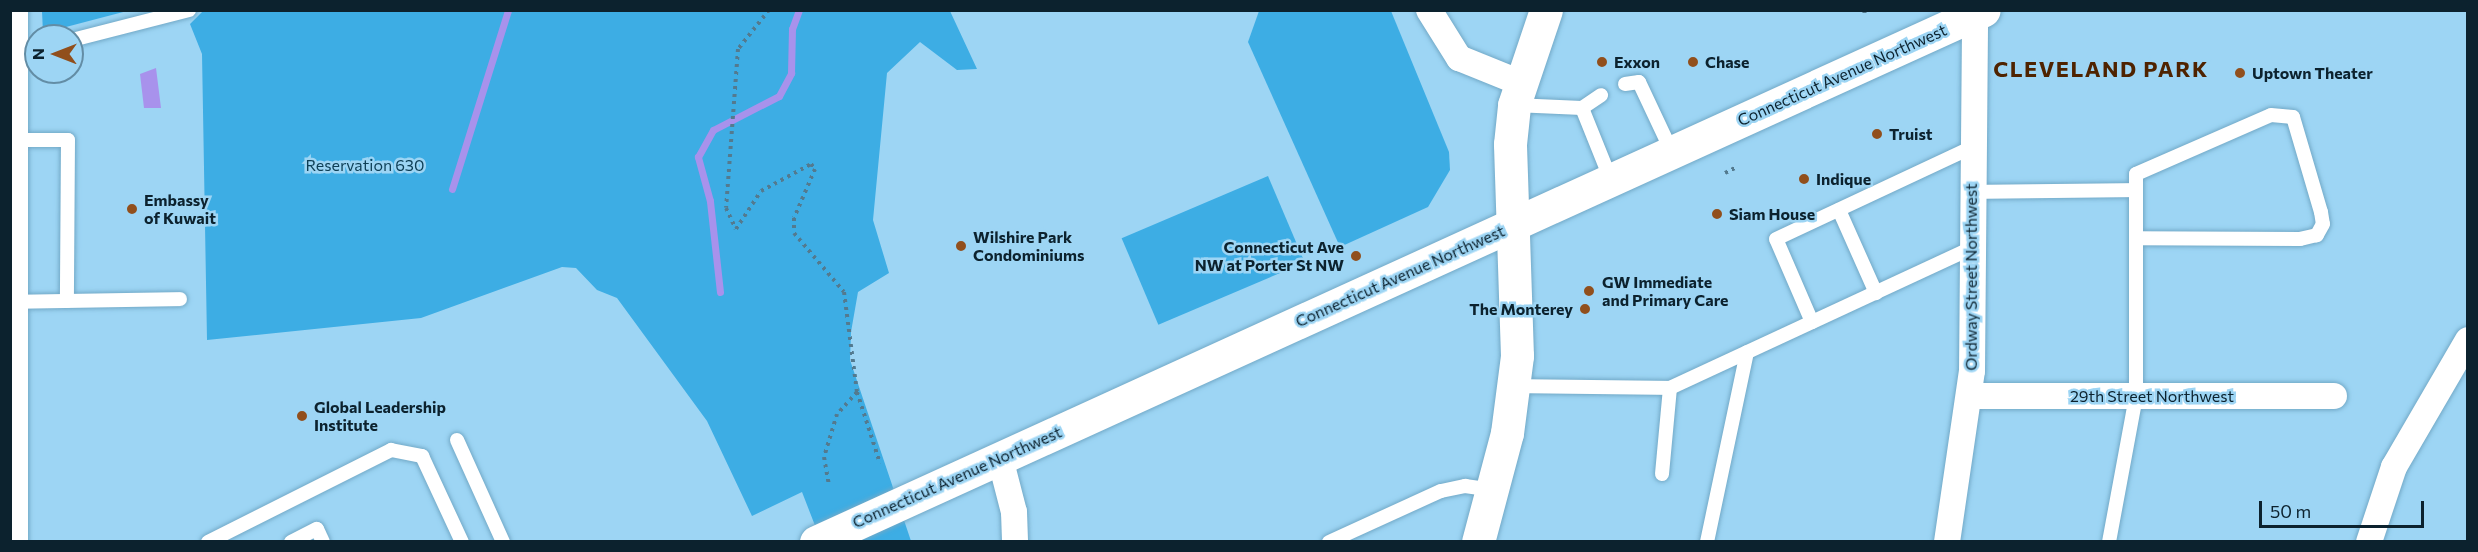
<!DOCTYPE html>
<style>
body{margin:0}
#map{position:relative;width:2478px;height:552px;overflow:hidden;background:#9dd5f4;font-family:Commissioner,sans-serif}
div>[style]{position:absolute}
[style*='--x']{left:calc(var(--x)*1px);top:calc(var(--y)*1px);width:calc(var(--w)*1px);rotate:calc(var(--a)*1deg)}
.green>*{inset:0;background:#3dade4;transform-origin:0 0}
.water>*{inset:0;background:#a892ec}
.stream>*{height:7px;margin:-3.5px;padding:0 3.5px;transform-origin:3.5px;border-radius:3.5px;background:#a892ec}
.path>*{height:4px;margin-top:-2px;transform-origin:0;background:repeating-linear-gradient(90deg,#537a8f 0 3px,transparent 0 7.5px)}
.roads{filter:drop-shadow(0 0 2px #72a9c7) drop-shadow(0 0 2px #72a9c7)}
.lane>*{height:14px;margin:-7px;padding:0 7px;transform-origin:7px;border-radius:7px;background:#fff}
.street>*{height:26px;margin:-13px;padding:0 13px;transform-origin:13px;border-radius:13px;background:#fff}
.secondary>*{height:33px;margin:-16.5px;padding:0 16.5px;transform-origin:16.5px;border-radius:16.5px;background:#fff}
.primary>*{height:33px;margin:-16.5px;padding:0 16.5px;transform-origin:16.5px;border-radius:16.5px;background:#fff}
.dots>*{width:16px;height:16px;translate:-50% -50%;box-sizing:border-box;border:3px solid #9dd5f4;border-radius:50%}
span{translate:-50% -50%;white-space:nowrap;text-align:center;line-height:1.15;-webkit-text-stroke:5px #9dd5f4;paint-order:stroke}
.poi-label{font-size:16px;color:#0c222e;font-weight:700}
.left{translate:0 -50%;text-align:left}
.right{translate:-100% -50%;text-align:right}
.street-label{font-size:16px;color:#0c222e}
.park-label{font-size:16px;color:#0d3e55}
.district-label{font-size:22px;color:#4f2300;font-weight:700;letter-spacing:1.5px}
.frame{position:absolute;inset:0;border:12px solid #0c222e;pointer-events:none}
.north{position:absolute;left:24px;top:24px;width:60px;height:60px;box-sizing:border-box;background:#9dd5f4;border:2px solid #638da5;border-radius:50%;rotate:270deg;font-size:16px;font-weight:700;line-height:24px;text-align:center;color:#0c222e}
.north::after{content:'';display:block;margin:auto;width:21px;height:27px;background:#914f1c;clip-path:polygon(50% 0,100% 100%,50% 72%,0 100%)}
.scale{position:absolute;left:2259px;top:501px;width:165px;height:27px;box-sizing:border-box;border:3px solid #0c222e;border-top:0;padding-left:8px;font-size:18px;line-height:21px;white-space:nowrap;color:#0c222e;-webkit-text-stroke:4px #9dd5f4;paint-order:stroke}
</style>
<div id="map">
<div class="green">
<div style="clip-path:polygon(204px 10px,950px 11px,977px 69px,957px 70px,920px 42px,887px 73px,873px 220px,889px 273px,858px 292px,851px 332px,850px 360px,911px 541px,821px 541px,802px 492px,752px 516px,707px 421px,617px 298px,597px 290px,576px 268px,562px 267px,421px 318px,207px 340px,202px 54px,190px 24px)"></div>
<div style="clip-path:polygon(42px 11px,42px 10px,127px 11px,43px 33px)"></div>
<div style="clip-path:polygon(1259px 11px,1391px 11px,1449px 152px,1450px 170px,1428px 207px,1340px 247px,1248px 42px)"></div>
<div style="left:1268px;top:176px;width:94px;height:159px;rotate:67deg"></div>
</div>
<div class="water">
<div style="clip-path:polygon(156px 68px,161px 108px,144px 108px,140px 74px)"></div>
</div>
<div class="stream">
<div style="--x:452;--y:189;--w:188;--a:-72.6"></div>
<div style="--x:720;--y:292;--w:92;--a:-96.3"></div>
<div style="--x:710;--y:201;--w:46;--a:-105.3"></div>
<div style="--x:698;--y:157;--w:31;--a:-61"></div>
<div style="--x:713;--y:130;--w:74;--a:-27.3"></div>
<div style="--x:779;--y:96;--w:26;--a:-62"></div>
<div style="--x:791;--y:73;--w:44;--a:-88.7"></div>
<div style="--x:792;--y:29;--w:20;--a:-70"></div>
</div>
<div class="path">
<div style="--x:769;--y:10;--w:50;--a:128.5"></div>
<div style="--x:738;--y:49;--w:159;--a:94.3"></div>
<div style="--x:726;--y:208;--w:23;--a:65"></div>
<div style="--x:736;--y:229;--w:45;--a:-56.7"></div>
<div style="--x:761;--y:191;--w:57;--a:-28.4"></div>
<div style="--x:811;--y:164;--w:6;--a:51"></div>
<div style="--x:815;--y:169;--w:53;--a:113.2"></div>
<div style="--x:794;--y:218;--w:15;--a:90"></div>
<div style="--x:794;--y:233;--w:77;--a:49.7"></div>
<div style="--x:844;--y:292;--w:101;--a:82.6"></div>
<div style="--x:857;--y:392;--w:30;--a:132"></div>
<div style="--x:837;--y:414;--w:45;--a:106.8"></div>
<div style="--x:824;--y:457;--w:29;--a:80"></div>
<div style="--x:1864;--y:10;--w:5;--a:79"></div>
<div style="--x:1725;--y:173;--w:13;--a:-27"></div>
<div style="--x:857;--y:392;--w:75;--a:72.1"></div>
</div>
<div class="roads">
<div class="lane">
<div style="--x:72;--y:40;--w:121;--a:-14.4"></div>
<div style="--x:11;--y:51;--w:25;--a:-9"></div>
<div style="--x:1625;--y:84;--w:14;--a:-8"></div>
<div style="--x:1639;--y:82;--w:77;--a:64.8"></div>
<div style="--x:1514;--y:105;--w:68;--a:2.5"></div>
<div style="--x:1582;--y:108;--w:23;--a:-34"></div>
<div style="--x:1582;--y:108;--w:78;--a:68.1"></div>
<div style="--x:11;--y:140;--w:57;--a:0"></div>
<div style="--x:68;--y:140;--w:161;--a:90.4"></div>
<div style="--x:1971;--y:192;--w:165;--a:-0.7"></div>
<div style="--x:1839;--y:210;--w:91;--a:66"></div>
<div style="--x:11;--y:302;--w:169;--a:-1"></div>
<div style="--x:1812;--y:322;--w:90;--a:-113.4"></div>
<div style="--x:1776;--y:239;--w:214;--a:-25.1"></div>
<div style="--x:1514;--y:386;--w:156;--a:0.7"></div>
<div style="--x:1670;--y:388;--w:333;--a:-24.9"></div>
<div style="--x:457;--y:440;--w:112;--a:65.7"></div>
<div style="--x:1662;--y:474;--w:86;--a:-84.7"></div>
<div style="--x:208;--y:542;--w:205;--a:-26.7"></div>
<div style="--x:391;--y:450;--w:32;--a:11"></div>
<div style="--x:422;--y:456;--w:95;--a:65.1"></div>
<div style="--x:291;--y:542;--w:29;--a:-27"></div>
<div style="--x:317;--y:529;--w:14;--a:65"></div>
<div style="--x:1329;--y:542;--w:123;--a:-24.5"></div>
<div style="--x:1441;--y:491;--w:25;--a:-12"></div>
<div style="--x:1465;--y:486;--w:27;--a:8"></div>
<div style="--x:1707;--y:542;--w:194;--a:-78.1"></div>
<div style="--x:2109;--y:542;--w:148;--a:-79.5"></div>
<div style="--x:2136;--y:396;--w:222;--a:-90"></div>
<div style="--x:2136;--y:174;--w:147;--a:-23.6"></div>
<div style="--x:2271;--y:115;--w:22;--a:5"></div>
<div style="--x:2293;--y:117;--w:99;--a:73.6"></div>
<div style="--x:2321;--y:212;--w:12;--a:81"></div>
<div style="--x:2323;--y:224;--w:13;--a:119"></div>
<div style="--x:2317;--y:235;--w:17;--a:167"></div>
<div style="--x:2300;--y:239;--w:164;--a:-179.7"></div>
</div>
<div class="street">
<div style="--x:1429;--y:10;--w:57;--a:58"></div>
<div style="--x:1459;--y:58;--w:64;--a:22.1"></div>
<div style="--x:1970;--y:396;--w:364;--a:0"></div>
<div style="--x:1000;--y:458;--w:56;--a:75.5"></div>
<div style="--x:1014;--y:512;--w:30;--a:88"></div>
<div style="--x:1947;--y:542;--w:173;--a:-81.7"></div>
<div style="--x:1972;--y:371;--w:361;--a:-89.5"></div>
<div style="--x:2369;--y:542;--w:79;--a:-71.6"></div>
<div style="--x:2394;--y:467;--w:147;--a:-59.8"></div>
</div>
<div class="secondary">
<div style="--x:11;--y:542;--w:532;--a:-90"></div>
<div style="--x:1478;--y:542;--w:113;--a:-75.1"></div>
<div style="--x:1507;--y:433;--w:78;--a:-82.6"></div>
<div style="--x:1517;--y:356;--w:212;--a:-91.9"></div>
<div style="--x:1510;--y:144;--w:39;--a:-84"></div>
<div style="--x:1514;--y:105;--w:100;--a:-71.4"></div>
</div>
<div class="primary">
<div style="--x:816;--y:542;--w:1283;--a:-24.49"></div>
</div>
</div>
<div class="dots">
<div style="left:1602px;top:62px;background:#914f1c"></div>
<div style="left:1693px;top:62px;background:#914f1c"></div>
<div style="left:2240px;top:73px;background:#914f1c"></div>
<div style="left:1877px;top:134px;background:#914f1c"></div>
<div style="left:1804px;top:179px;background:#914f1c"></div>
<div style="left:132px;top:209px;background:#914f1c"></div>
<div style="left:1717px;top:214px;background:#914f1c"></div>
<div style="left:961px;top:246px;background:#914f1c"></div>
<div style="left:1356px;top:256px;background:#914f1c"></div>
<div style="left:1589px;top:291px;background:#914f1c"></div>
<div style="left:1585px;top:309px;background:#914f1c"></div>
<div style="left:302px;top:416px;background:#914f1c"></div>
</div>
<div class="poi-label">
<span class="left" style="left:1614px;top:62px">Exxon</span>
<span class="left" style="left:1705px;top:62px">Chase</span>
<span class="left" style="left:2252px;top:73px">Uptown Theater</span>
<span class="left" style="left:1889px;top:134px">Truist</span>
<span class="left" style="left:1816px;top:179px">Indique</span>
<span class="left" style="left:144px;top:209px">Embassy<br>of Kuwait</span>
<span class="left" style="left:1729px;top:214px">Siam House</span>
<span class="left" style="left:973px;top:246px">Wilshire Park<br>Condominiums</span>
<span class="right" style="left:1344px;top:256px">Connecticut Ave<br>NW at Porter St NW</span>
<span class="left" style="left:1602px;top:291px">GW Immediate<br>and Primary Care</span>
<span class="right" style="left:1573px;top:309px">The Monterey</span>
<span class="left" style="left:314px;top:416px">Global Leadership<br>Institute</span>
</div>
<div class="street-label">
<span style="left:1842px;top:75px;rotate:-24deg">Connecticut Avenue Northwest</span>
<span style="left:1400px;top:276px;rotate:-24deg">Connecticut Avenue Northwest</span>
<span style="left:1971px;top:277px;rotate:-90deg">Ordway Street Northwest</span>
<span style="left:2152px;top:396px">29th Street Northwest</span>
<span style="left:957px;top:477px;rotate:-24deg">Connecticut Avenue Northwest</span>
</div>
<div class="park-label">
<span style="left:365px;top:165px">Reservation 630</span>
</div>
<div class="district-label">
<span style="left:2101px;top:69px">CLEVELAND PARK</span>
</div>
<div class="frame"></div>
<div class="north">N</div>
<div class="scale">50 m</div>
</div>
